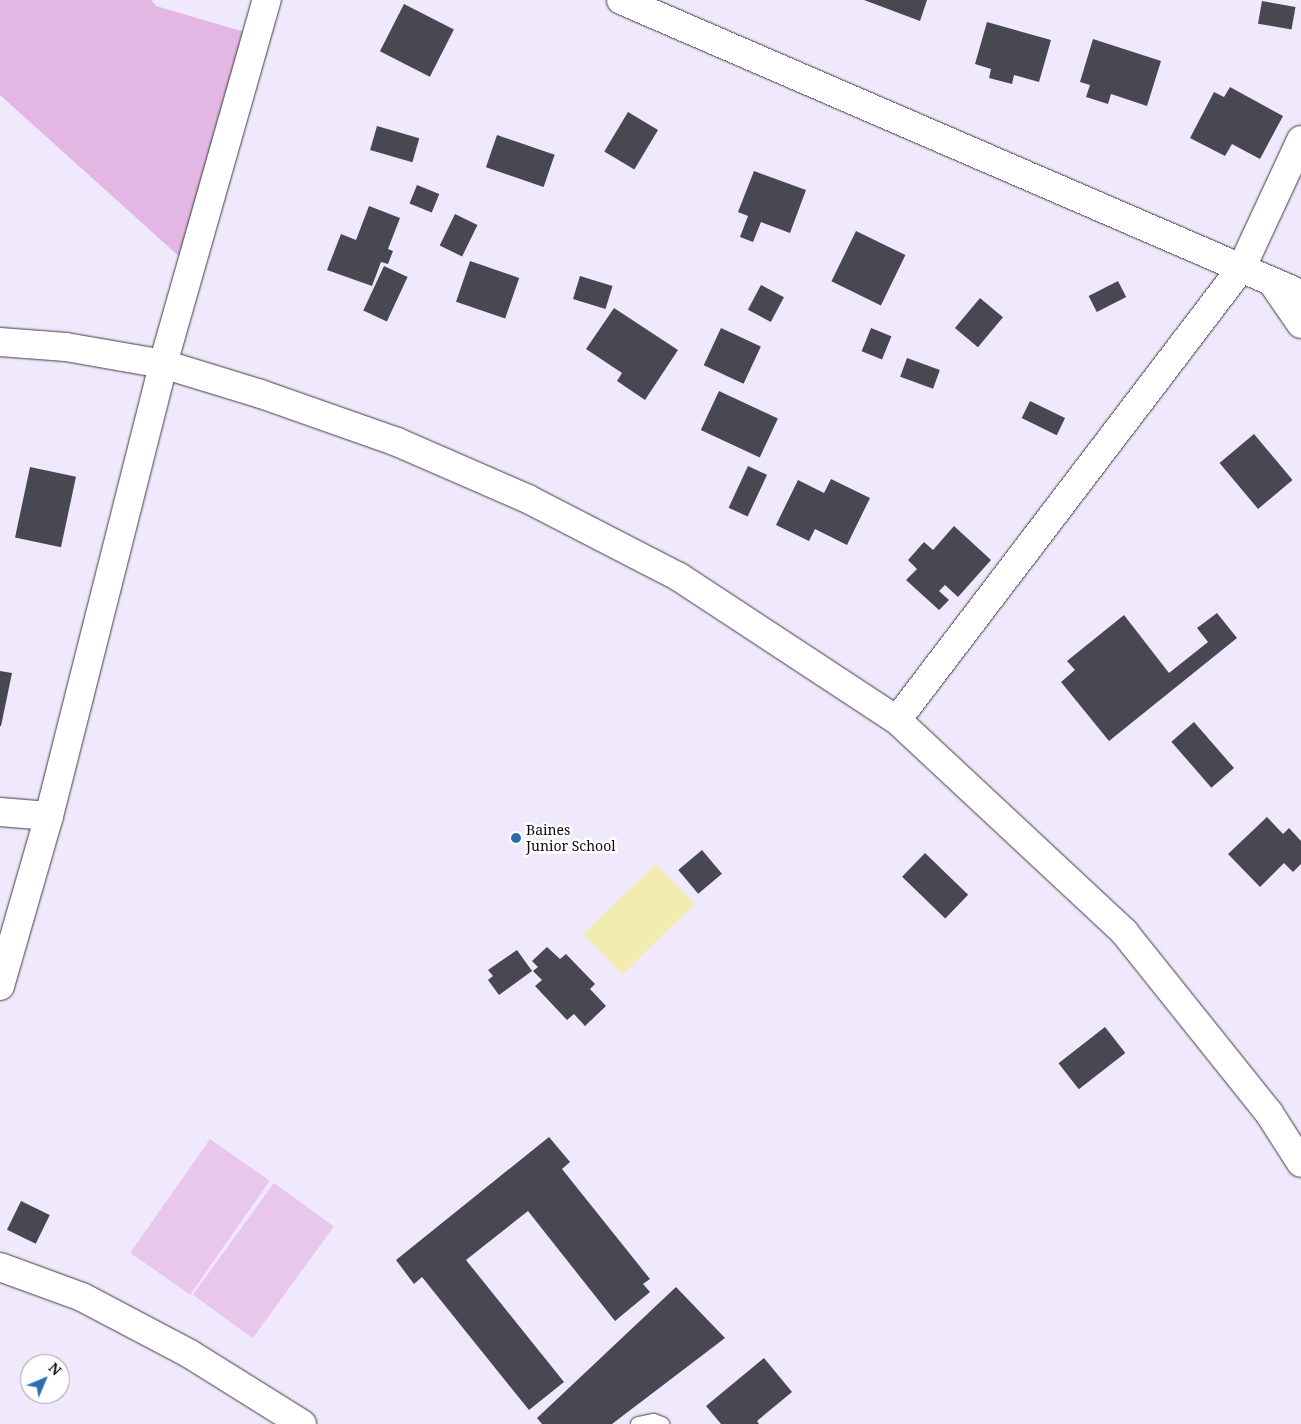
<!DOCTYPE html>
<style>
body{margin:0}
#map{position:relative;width:1301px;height:1424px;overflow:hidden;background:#f0e9fd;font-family:"Noto Serif",serif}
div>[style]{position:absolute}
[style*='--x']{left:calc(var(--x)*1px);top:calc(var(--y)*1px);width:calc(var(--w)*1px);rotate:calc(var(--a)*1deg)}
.green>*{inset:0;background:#e4b6e3}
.pitch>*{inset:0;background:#e9c7ec;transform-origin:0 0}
.water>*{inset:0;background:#f1edb1;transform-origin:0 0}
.building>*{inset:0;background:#474852;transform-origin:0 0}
.roads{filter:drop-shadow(0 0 1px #3d3d3d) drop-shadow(0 0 1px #3d3d3d)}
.lane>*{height:14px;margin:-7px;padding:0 7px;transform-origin:7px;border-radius:7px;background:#fff}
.street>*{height:28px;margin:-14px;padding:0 14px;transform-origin:14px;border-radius:14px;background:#fff}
.dots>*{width:14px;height:14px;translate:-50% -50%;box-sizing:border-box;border:2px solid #fff;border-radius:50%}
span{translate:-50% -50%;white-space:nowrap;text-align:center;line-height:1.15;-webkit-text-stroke:5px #fff;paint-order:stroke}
.poi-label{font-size:14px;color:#0a0a0a}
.left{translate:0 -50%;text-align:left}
.north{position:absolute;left:20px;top:1354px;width:50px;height:50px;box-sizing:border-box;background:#fff;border:1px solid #9d9d9d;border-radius:50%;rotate:45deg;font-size:14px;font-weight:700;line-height:20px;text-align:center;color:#0a0a0a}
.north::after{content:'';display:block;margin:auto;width:18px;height:22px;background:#2d6daf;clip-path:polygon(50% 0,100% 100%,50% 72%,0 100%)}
</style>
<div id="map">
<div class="green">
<div style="clip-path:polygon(0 0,151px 0,156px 6px,248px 33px,182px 259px,0 95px)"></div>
</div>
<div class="pitch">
<div style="left:210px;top:1139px;width:73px;height:139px;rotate:35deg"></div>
<div style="left:274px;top:1183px;width:74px;height:138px;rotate:36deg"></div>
</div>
<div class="water">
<div style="left:656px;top:864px;width:56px;height:101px;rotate:46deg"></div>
</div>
<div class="building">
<div style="clip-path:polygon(864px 0,927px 0,920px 21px)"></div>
<div style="left:1262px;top:1px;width:34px;height:23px;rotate:10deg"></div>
<div style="left:404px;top:4px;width:56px;height:53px;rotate:27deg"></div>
<div style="clip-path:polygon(987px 22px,1051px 40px,1039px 82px,1014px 75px,1012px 84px,989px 78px,991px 69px,975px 64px)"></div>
<div style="clip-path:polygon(1093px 39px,1161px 61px,1147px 106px,1111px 94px,1108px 104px,1086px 97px,1090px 85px,1080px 82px)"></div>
<div style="clip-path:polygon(1230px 87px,1283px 116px,1260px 159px,1232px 144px,1225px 156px,1190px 138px,1214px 92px,1224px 97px)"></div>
<div style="left:628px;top:112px;width:35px;height:46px;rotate:31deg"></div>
<div style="left:377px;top:126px;width:44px;height:25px;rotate:16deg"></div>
<div style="left:497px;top:135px;width:61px;height:34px;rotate:19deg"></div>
<div style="clip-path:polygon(754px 171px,806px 190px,790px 233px,761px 222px,753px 242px,740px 237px,748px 216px,738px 212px)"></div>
<div style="left:417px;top:185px;width:24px;height:20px;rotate:22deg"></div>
<div style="clip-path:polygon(369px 206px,400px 218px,388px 249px,393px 251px,388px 264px,381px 262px,372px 286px,327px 270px,341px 234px,356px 240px)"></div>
<div style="left:455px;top:214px;width:25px;height:35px;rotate:26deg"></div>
<div style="left:856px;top:231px;width:55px;height:56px;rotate:26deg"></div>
<div style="left:470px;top:261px;width:52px;height:43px;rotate:19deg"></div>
<div style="left:384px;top:266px;width:26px;height:49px;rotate:25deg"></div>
<div style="left:580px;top:276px;width:34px;height:24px;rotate:17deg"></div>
<div style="left:1118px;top:281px;width:18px;height:33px;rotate:63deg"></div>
<div style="left:761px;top:285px;width:26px;height:28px;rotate:28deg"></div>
<div style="left:980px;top:298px;width:30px;height:39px;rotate:40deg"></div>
<div style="clip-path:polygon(614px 308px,678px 350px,645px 400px,617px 381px,622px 373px,586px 349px)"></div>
<div style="left:721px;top:328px;width:44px;height:41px;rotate:25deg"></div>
<div style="left:871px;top:328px;width:22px;height:25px;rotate:22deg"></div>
<div style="left:907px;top:358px;width:35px;height:20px;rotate:20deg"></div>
<div style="left:719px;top:391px;width:65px;height:43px;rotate:25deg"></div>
<div style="left:1030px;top:401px;width:39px;height:19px;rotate:26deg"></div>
<div style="left:1254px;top:434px;width:60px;height:45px;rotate:50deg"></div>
<div style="left:748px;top:466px;width:21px;height:46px;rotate:25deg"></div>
<div style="left:30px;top:467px;width:47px;height:72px;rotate:12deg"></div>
<div style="clip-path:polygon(831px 479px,870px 498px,847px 545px,815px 529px,809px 541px,776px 525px,798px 480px,824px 493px)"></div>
<div style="clip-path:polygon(954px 526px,991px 560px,958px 597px,945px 585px,939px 591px,949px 600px,939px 610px,906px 580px,917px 569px,908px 560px,924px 542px,933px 550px)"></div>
<div style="clip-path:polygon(1217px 613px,1237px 638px,1109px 741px,1061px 682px,1075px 670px,1067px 661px,1124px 615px,1169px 673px,1208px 642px,1197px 628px)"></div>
<div style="clip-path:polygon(0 671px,12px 673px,1px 726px,0 726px)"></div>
<div style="left:1194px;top:722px;width:61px;height:30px;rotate:49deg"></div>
<div style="clip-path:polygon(1267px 817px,1283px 834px,1289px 828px,1301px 841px,1301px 864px,1293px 872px,1284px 863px,1260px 887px,1228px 854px)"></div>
<div style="left:702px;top:850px;width:31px;height:31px;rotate:50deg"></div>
<div style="left:925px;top:853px;width:60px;height:33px;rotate:44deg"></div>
<div style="clip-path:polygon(547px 947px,560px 959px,566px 954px,595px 984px,590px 989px,606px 1006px,585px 1026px,574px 1014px,567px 1020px,535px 986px,542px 980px,533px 971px,538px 967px,532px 961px)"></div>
<div style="clip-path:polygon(517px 950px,532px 971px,499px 995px,488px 980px,493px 976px,488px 970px)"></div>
<div style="left:1105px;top:1027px;width:33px;height:59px;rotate:52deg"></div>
<div style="clip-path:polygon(549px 1137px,570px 1162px,562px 1169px,650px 1279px,643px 1284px,650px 1292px,615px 1321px,528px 1211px,466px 1260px,564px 1382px,529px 1410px,422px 1277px,414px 1284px,396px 1260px)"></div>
<div style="left:21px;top:1201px;width:32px;height:32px;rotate:26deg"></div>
<div style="clip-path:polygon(676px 1287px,725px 1338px,612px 1424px,542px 1424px,537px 1418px)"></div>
<div style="clip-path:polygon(764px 1358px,792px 1392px,757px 1421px,759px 1424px,721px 1424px,706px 1406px)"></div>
</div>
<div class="roads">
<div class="lane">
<div style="--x:638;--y:1424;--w:16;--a:-11"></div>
<div style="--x:654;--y:1421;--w:9;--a:21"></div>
</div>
<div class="street">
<div style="--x:621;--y:0;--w:741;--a:23.38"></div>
<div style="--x:1272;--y:282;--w:51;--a:55.4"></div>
<div style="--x:0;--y:342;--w:66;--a:4.3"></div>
<div style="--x:66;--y:347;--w:98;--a:9.9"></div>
<div style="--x:163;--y:364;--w:102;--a:17"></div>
<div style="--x:261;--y:394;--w:144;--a:19.4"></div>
<div style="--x:397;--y:442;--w:143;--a:23.5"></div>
<div style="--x:528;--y:499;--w:170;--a:27.3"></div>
<div style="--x:679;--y:577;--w:261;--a:33.3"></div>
<div style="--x:897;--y:720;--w:311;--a:43"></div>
<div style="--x:1124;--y:932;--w:232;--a:51.3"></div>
<div style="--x:1269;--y:1113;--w:59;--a:57.4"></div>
<div style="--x:897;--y:720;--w:569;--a:-52.71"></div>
<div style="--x:1242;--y:267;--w:140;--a:-65.1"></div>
<div style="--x:0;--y:812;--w:49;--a:4.7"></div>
<div style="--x:0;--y:986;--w:177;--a:-73.9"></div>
<div style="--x:49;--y:816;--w:466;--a:-75.8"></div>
<div style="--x:163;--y:364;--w:379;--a:-74.1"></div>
<div style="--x:0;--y:1267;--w:87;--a:20.1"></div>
<div style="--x:82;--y:1297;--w:122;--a:27.8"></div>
<div style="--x:190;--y:1354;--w:132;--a:32"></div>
</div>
</div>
<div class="dots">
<div style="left:516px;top:838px;background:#2d6daf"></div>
</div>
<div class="poi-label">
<span class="left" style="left:526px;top:838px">Baines<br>Junior School</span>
</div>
<div class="north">N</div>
</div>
